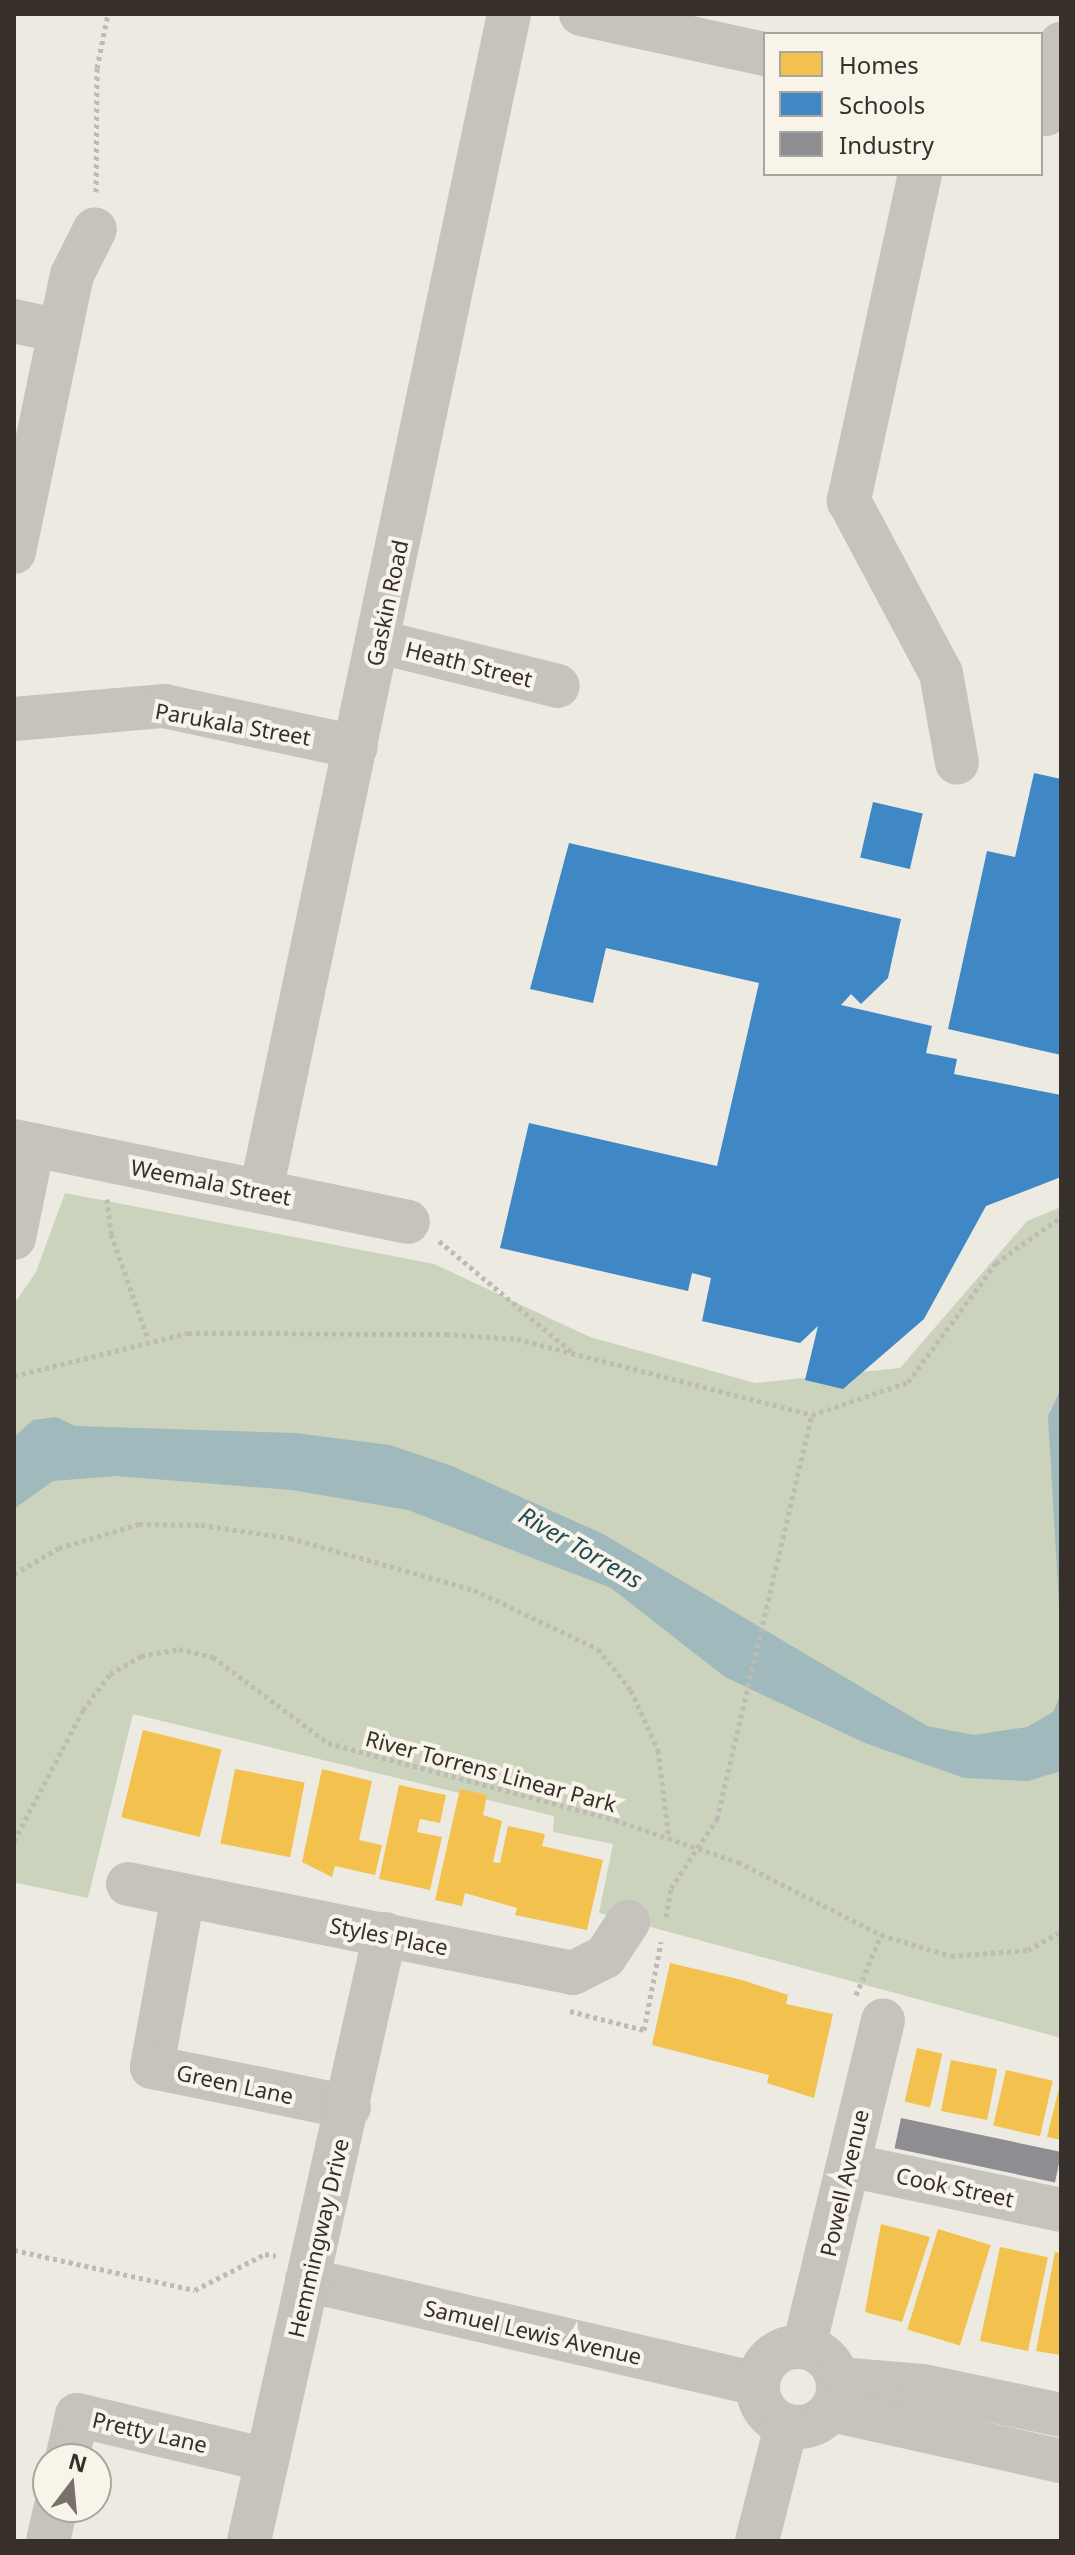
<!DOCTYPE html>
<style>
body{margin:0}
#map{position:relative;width:1075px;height:2555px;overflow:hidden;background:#edeae2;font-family:"Noto Sans",sans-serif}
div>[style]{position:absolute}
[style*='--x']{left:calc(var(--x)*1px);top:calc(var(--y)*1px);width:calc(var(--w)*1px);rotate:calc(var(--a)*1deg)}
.green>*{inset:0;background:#cbd3bd}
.water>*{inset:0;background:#a0b9bd}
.homes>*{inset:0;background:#f2c14e;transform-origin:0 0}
.schools>*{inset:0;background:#3f88c5;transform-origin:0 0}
.industry>*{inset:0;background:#8d8d92;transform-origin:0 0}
.path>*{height:5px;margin-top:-2.5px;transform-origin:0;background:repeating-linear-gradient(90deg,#bfbab4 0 4px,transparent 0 8px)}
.minor>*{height:44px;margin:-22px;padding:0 22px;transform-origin:22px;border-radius:22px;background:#c6c2bc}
.minor>.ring{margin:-22px;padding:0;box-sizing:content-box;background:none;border:44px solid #c6c2bc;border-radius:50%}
span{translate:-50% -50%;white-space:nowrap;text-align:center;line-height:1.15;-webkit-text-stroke:8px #f9f4ea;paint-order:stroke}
.street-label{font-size:22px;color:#37302a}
.water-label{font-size:24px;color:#214b56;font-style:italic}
.frame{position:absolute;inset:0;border:16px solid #37302a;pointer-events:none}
.legend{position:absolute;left:763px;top:32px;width:280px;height:144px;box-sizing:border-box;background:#f9f4ea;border:2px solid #aba69d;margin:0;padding:10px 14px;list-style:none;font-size:24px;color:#37302a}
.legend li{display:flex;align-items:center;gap:16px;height:40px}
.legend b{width:40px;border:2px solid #aba69d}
.north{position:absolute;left:32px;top:2443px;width:80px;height:80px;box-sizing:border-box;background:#f9f4ea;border:2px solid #aba69d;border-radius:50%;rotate:16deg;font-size:22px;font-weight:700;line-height:32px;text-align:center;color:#37302a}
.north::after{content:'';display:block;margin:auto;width:28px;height:36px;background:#77716a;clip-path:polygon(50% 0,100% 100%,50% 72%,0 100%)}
</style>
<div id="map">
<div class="green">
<div style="clip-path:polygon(65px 1193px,434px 1264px,590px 1337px,755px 1383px,900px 1368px,1027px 1221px,1061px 1207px,1061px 2038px,599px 1913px,613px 1844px,553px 1832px,554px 1816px,133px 1714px,88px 1898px,17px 1883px,14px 1889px,14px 1304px,36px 1272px)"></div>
</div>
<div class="water">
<div style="clip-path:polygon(1061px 1389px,1061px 1638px,1048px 1416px)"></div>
<div style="clip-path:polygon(56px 1417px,75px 1426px,295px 1433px,390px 1445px,452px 1466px,603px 1534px,927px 1726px,974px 1735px,1027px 1727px,1053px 1712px,1061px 1694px,1061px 1771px,1028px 1781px,964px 1778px,865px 1743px,725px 1677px,611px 1588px,408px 1510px,292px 1490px,116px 1476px,53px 1481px,14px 1509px,14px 1437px,33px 1420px)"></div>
</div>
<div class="homes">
<div style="left:143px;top:1730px;width:81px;height:90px;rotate:14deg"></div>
<div style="left:235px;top:1769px;width:71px;height:76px;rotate:11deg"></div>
<div style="clip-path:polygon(322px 1769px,372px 1781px,359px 1840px,382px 1845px,375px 1875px,335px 1866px,332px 1877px,302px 1862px)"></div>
<div style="clip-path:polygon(399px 1785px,446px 1795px,440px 1823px,420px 1819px,417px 1832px,442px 1837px,430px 1890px,379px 1879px)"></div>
<div style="clip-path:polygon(460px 1789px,487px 1795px,483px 1815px,502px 1821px,493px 1862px,500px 1863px,508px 1826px,545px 1834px,542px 1846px,603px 1860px,587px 1930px,515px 1915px,517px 1908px,465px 1893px,462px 1906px,435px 1900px)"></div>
<div style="clip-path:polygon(670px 1963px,742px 1980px,788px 1995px,786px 2004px,833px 2014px,814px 2098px,767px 2083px,769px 2075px,652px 2045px)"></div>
<div style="left:917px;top:2048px;width:26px;height:55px;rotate:13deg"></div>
<div style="left:951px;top:2060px;width:47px;height:52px;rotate:11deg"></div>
<div style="left:1006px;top:2070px;width:48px;height:57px;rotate:13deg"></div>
<div style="clip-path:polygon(1060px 2084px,1061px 2084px,1061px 2140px,1047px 2137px)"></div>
<div style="clip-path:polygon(881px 2224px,930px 2237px,902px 2322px,865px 2312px)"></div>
<div style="left:938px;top:2229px;width:55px;height:105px;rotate:17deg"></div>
<div style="left:1000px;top:2247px;width:49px;height:96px;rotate:12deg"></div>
<div style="clip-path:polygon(1055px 2252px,1061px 2253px,1061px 2355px,1036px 2351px)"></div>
</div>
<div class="schools">
<div style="clip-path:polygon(1034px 773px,1061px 779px,1061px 1055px,948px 1029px,987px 851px,1015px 857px)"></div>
<div style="left:873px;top:802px;width:51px;height:57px;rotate:13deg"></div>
<div style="clip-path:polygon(569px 843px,901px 919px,888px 978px,861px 1004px,851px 994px,841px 1005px,932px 1026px,926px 1053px,957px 1059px,954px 1074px,1061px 1095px,1061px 1177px,986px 1206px,924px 1319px,843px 1389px,805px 1380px,818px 1326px,800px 1343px,702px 1321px,711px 1278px,692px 1273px,688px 1291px,500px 1248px,529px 1123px,717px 1166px,759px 983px,606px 948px,593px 1003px,530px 989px)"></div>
</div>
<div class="industry">
<div style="left:901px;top:2118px;width:164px;height:31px;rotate:12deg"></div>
</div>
<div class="path">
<div style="--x:96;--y:192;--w:124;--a:-89.5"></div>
<div style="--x:97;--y:68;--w:55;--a:-78.5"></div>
<div style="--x:107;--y:1199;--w:35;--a:83"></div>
<div style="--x:111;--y:1234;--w:111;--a:70.6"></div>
<div style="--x:439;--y:1241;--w:175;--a:39.9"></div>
<div style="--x:14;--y:1376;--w:179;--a:-13.9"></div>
<div style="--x:188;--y:1333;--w:258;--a:0.2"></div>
<div style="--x:446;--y:1334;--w:71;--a:4"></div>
<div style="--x:517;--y:1339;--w:305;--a:14.4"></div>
<div style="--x:812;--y:1415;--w:102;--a:-19"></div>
<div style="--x:908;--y:1382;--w:148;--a:-53.5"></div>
<div style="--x:996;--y:1263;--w:80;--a:-35.3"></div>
<div style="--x:14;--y:1574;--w:52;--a:-30"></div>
<div style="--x:59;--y:1548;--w:84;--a:-16.7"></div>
<div style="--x:139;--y:1524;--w:62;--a:0.9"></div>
<div style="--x:201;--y:1525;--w:90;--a:8.3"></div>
<div style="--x:290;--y:1538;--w:191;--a:15.8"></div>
<div style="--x:474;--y:1590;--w:137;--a:25.4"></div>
<div style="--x:598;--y:1649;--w:53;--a:51.2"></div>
<div style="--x:631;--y:1690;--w:66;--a:65.8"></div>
<div style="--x:658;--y:1750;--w:89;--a:82.9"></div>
<div style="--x:14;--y:1841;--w:148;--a:-62.2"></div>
<div style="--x:83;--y:1710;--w:45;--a:-53.1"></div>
<div style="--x:110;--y:1674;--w:36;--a:-30"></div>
<div style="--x:141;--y:1656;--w:39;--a:-10"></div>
<div style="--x:179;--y:1649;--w:35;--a:13"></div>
<div style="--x:213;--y:1657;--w:144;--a:36.8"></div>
<div style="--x:328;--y:1743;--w:297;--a:15"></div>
<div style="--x:615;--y:1820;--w:130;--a:18.9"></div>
<div style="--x:738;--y:1862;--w:161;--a:27"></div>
<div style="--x:881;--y:1935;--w:73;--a:16.7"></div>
<div style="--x:951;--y:1956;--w:77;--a:-4.5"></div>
<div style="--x:1028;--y:1950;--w:38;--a:-29"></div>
<div style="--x:666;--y:1917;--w:29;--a:-80"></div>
<div style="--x:671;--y:1888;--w:83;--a:-56.3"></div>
<div style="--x:717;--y:1819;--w:415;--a:-76.8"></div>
<div style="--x:856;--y:1995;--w:65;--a:-67.4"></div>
<div style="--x:570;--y:2011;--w:76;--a:14.4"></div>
<div style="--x:644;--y:2030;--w:90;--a:-79.1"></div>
<div style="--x:14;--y:2250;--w:185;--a:12.5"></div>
<div style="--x:195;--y:2290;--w:79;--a:-27.2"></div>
<div style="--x:265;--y:2254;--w:11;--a:10"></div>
</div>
<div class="minor">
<div style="--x:581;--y:14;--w:188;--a:12.3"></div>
<div style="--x:1046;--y:114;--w:72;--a:-77.9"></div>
<div style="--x:920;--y:174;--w:335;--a:102.3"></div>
<div style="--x:849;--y:501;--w:195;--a:61.9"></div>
<div style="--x:941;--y:673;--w:91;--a:79.9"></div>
<div style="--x:14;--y:321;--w:47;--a:12.3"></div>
<div style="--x:14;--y:552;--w:283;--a:-78.2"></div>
<div style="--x:72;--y:275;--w:51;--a:-63.4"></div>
<div style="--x:380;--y:642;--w:183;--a:13.9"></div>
<div style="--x:14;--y:719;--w:151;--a:-5"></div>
<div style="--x:164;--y:706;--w:196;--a:12.1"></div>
<div style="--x:14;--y:1141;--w:402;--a:11.6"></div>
<div style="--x:261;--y:1191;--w:1203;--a:-78.1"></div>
<div style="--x:14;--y:1238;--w:95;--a:-78.5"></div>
<div style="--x:128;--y:1884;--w:454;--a:11.3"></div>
<div style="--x:573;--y:1973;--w:36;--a:-27"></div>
<div style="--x:605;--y:1957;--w:42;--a:-56.7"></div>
<div style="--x:183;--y:1896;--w:174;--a:100.3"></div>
<div style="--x:152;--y:2067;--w:201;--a:11.5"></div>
<div style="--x:848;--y:2165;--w:218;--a:11.9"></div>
<div style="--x:307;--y:2280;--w:463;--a:13"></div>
<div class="ring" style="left:758px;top:2347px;width:36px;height:36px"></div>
<div style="--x:804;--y:2347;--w:336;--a:-76.4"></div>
<div style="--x:838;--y:2379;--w:85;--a:4.7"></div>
<div style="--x:923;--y:2386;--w:141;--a:11.9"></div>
<div style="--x:832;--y:2410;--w:235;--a:12.6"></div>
<div style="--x:67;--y:2459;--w:45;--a:-77.2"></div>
<div style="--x:77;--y:2415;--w:195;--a:13.3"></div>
<div style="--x:48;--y:2541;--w:35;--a:-77"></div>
<div style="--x:249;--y:2541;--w:622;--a:-77.37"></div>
<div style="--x:757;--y:2541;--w:119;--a:-75.8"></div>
</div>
<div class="street-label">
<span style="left:387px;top:603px;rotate:-78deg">Gaskin Road</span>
<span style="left:469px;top:664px;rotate:14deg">Heath Street</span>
<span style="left:233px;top:724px;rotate:10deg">Parukala Street</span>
<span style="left:211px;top:1182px;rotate:11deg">Weemala Street</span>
<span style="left:491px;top:1771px;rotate:15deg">River Torrens Linear Park</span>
<span style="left:389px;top:1936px;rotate:11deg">Styles Place</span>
<span style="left:235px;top:2084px;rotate:12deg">Green Lane</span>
<span style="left:844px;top:2183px;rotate:-77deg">Powell Avenue</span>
<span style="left:955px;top:2187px;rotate:12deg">Cook Street</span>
<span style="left:318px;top:2238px;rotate:-77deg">Hemmingway Drive</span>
<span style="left:533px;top:2332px;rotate:13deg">Samuel Lewis Avenue</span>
<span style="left:150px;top:2432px;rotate:13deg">Pretty Lane</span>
</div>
<div class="water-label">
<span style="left:581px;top:1547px;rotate:30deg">River Torrens</span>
</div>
<div class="frame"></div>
<ul class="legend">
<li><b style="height:22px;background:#f2c14e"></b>Homes</li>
<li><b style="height:22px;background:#3f88c5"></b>Schools</li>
<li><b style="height:22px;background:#8d8d92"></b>Industry</li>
</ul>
<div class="north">N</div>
</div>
